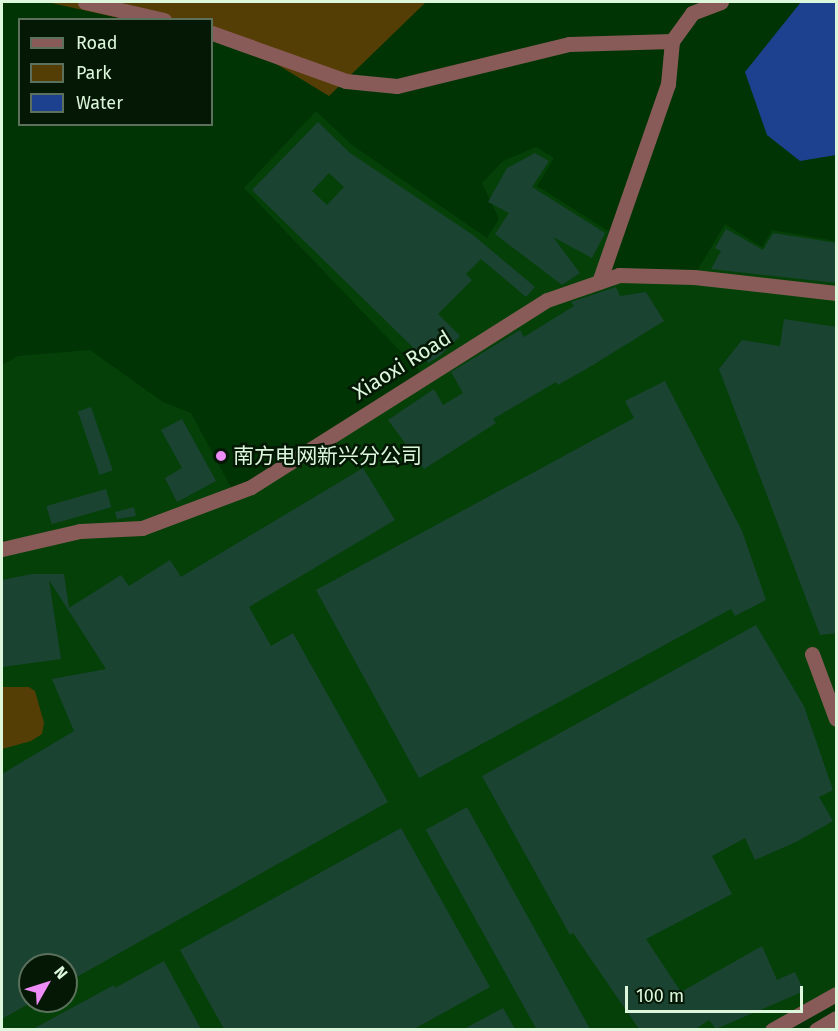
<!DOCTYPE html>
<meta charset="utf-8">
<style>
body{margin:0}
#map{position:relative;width:838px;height:1031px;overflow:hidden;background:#013404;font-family:"Fira Sans","Noto Sans SC",sans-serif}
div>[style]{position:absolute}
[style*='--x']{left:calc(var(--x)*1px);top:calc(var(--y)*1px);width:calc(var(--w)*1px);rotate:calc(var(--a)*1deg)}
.built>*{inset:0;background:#044008}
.green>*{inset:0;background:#553e05}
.water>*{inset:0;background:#1e418f}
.building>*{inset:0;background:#1b4332;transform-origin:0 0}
.minor>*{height:15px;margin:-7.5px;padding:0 7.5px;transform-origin:7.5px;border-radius:7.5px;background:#895b58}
.dots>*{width:16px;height:16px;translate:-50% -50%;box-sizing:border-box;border:3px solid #051705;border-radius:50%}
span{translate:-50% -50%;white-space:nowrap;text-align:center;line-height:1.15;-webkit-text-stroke:5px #051705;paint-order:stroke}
.street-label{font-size:21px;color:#dcf7db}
.poi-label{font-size:21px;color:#dcf7db}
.left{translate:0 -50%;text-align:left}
.frame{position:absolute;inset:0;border:3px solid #dcf7db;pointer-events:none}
.legend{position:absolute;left:18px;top:18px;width:195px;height:108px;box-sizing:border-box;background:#051705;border:2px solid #5b715b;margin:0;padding:8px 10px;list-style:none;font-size:18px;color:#dcf7db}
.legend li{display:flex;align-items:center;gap:12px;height:30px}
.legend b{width:30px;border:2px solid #5b715b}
.north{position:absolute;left:18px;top:953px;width:60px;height:60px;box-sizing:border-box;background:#051705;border:2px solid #5b715b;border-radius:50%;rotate:51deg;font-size:16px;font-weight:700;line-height:24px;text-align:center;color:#dcf7db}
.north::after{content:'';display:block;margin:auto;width:21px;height:27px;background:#ee8cf8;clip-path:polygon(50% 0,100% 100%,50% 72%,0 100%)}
.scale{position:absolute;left:625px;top:986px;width:178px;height:27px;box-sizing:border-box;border:3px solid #dcf7db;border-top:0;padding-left:8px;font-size:18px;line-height:21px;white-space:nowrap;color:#dcf7db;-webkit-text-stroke:4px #051705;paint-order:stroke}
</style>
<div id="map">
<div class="built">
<div style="clip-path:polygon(evenodd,316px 111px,352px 145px,487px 238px,499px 219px,482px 183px,503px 161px,536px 147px,554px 158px,537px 186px,610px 232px,598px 274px,694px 276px,725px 224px,762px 247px,772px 230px,836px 241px,836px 994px,772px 1030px,2px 1029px,2px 549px,71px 532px,2px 541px,2px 365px,18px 356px,90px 350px,163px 402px,191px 413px,234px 493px,424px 376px,244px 188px,316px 111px,30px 965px,66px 965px,66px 1001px,30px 1001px,30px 965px)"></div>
</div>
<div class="green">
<div style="clip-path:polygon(47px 2px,426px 2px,329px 96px,255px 51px,212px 41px,212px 20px,123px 19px)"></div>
<div style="clip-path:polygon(2px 687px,29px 687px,35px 691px,44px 723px,42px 734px,31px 741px,2px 749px)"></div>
</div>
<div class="water">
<div style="clip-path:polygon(801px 2px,836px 2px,836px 155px,800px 161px,767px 135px,745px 72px)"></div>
</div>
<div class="building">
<div style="clip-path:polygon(evenodd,318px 122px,350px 153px,473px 235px,535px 287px,526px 297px,481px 259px,466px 274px,472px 280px,438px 314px,460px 336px,441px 355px,429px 363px,252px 190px,318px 122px,329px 173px,344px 187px,327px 205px,312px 191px,329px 173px)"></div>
<div style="clip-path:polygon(535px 153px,549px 161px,532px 187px,605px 233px,592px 258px,553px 237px,580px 273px,562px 285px,495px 234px,509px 213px,488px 202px,507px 168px)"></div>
<div style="clip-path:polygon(726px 229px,763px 250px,773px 233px,837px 243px,837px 283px,711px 269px,721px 251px,715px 248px)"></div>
<div style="clip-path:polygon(616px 287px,620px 296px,646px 292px,664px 321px,593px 365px,558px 385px,556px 382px,493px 419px,496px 423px,424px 469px,388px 420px,434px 389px,443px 405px,463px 393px,451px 372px,520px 330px,524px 337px,574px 306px,571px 302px)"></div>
<div style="clip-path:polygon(784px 319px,837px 327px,837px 633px,820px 635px,719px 369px,742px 340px,780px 346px)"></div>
<div style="clip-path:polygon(665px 381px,742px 531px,766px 600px,735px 616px,731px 609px,419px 778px,316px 590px,634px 418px,625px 401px)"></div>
<div style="left:91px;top:407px;width:67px;height:14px;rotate:71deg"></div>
<div style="clip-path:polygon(182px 419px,216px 481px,177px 502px,165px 478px,182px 468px,161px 430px)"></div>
<div style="clip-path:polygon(363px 468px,395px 520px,249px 607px,271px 646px,293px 633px,388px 802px,66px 983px,66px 965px,30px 965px,30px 1003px,2px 1019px,2px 774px,74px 731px,52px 679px,106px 669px,49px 580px,61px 659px,2px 667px,2px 580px,32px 574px,64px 574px,69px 608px,121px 575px,129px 586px,170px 560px,181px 577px)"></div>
<div style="left:106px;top:489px;width:19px;height:62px;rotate:74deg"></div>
<div style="clip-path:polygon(134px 507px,136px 516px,117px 519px,115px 512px)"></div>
<div style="clip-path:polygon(756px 625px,804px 706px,833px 790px,819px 797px,833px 821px,798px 841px,755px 860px,745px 838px,712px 856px,732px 894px,646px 939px,681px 992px,762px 946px,777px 980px,795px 972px,804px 991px,716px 1029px,709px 1020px,696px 1029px,639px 1029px,573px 933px,570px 935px,482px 776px)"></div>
<div style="left:467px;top:807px;width:255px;height:47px;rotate:61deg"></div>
<div style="clip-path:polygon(401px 828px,490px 987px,414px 1029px,224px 1029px,180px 950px)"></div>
<div style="clip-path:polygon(164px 961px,201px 1029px,33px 1029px,114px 985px,115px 988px)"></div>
<div style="clip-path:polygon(503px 1008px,515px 1029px,464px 1029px)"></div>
</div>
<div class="minor">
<div style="--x:85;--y:2;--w:81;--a:12.8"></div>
<div style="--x:212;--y:33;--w:142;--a:19.7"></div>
<div style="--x:346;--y:81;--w:51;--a:5.6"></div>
<div style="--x:397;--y:86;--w:177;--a:-13.7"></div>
<div style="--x:569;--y:44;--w:103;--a:-1.7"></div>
<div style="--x:599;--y:282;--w:210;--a:-70.8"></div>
<div style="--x:668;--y:84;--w:43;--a:-84.7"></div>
<div style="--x:672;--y:41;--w:34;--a:-54"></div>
<div style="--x:692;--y:13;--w:31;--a:-21"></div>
<div style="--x:2;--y:549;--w:80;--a:-13"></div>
<div style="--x:80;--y:531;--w:62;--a:-2.8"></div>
<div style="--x:142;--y:528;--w:116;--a:-20.6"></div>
<div style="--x:251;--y:487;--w:350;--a:-32.3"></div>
<div style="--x:547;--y:300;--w:76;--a:-19.1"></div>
<div style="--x:619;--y:275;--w:75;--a:1.5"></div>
<div style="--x:694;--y:277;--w:143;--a:6.4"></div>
<div style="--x:812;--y:654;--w:69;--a:69.7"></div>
<div style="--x:772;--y:1030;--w:73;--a:-29.4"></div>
<div style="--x:816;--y:1030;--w:23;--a:-31"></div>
</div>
<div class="dots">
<div style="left:221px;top:456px;background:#ee8cf8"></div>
</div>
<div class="street-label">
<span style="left:402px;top:365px;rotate:-32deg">Xiaoxi Road</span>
</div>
<div class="poi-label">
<span class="left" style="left:233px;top:456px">南方电网新兴分公司</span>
</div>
<div class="frame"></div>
<ul class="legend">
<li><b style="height:8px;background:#895b58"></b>Road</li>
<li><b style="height:16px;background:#553e05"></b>Park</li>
<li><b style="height:16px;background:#1e418f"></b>Water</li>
</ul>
<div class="north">N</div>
<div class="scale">100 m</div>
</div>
